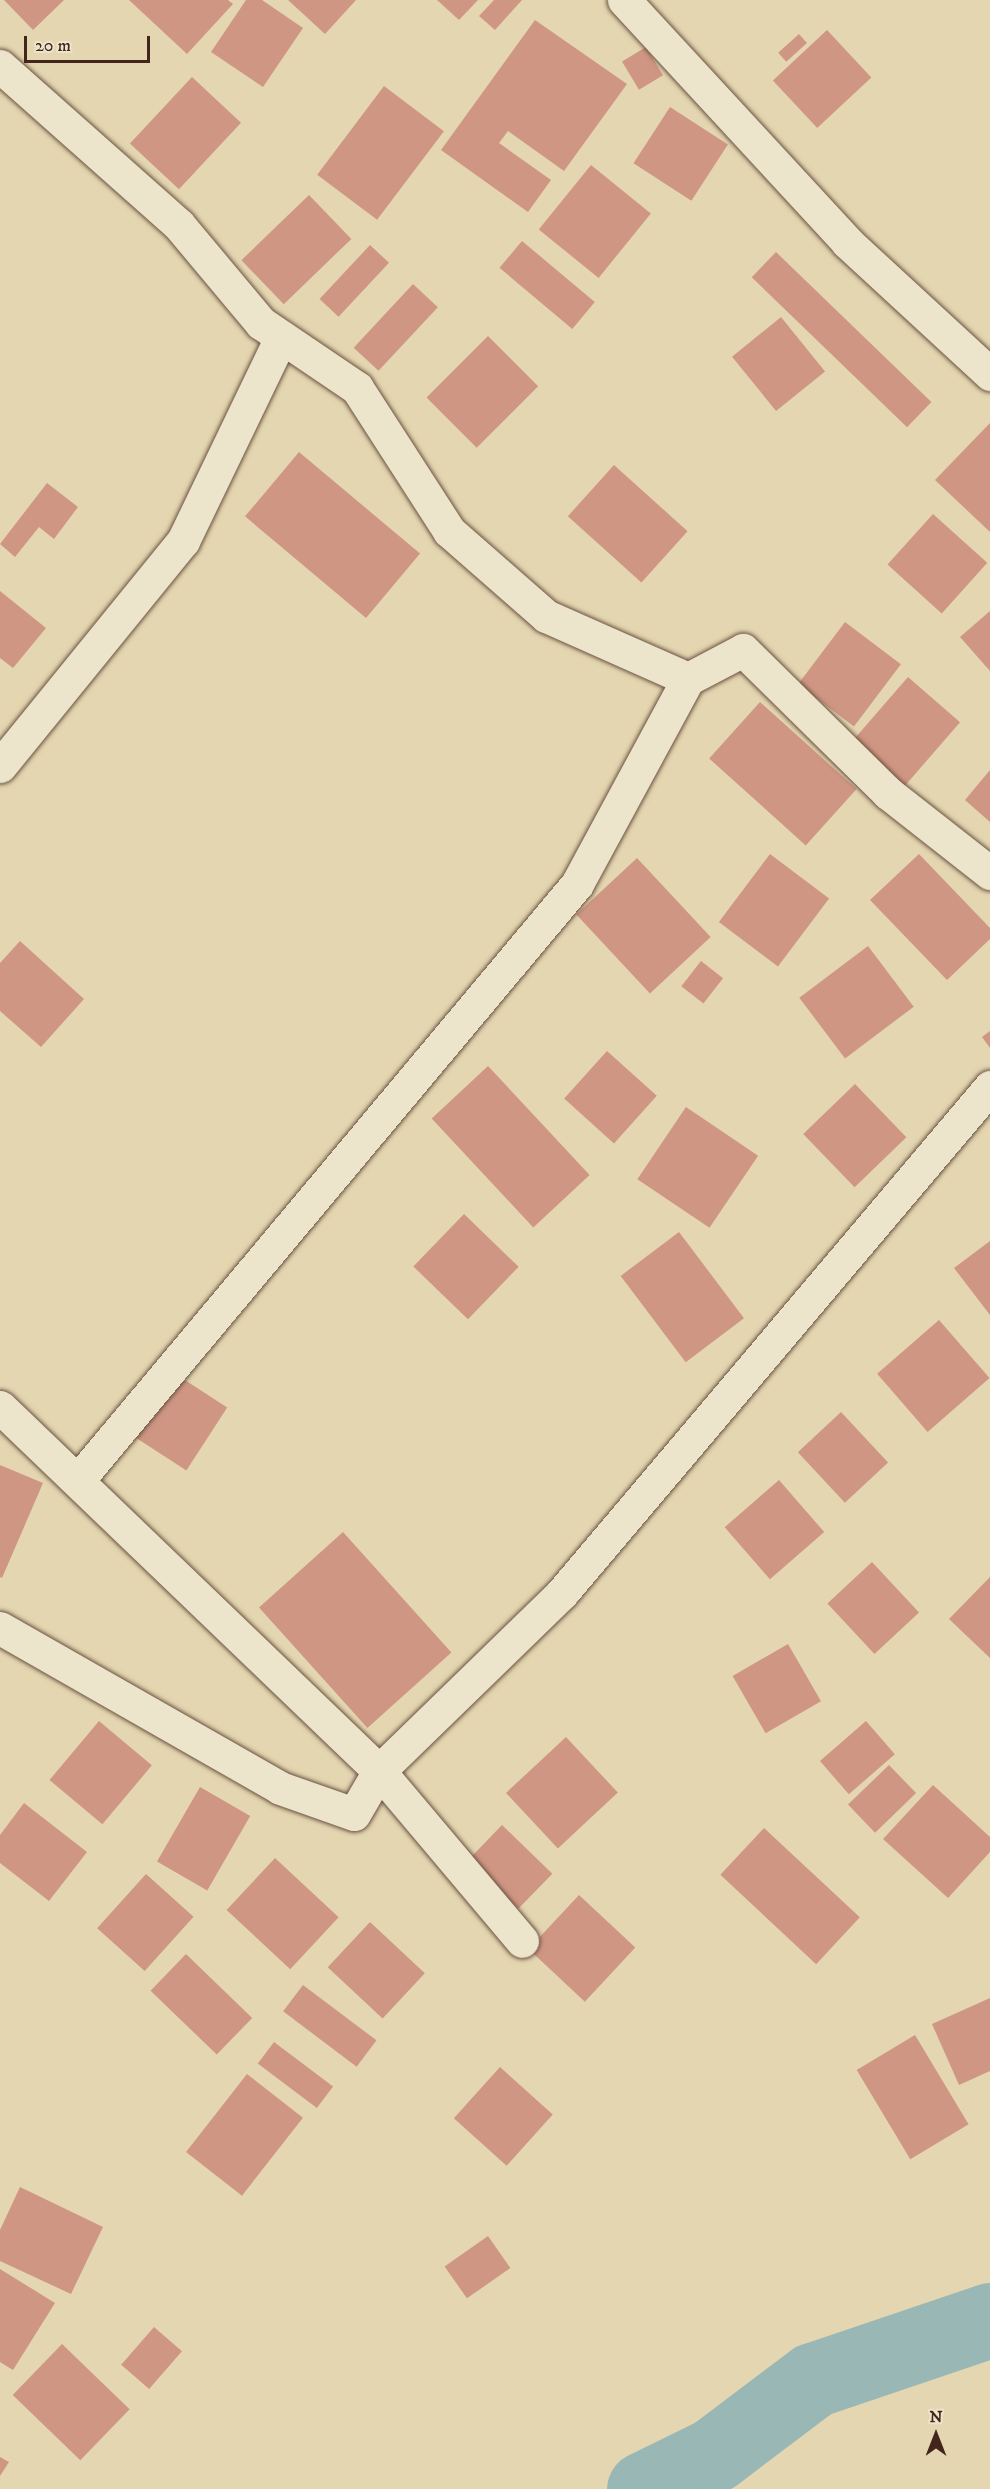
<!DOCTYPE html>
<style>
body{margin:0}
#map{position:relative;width:990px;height:2489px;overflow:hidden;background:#e4d6b0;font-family:"IM FELL DW Pica",serif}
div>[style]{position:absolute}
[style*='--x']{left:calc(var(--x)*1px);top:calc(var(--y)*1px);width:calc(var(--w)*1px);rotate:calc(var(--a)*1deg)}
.river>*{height:75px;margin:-37.5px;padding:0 37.5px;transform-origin:37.5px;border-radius:37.5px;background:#99b7b5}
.building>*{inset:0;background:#d09684;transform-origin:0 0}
.roads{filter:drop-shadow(0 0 2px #6a5241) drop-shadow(0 0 2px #6a5241)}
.minor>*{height:33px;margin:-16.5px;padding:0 16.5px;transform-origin:16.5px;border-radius:16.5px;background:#ede4cc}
span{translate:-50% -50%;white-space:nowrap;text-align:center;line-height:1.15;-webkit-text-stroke:5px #ede4cc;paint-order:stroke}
.north{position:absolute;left:906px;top:2405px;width:60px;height:60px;-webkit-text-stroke:4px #ede4cc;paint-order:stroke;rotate:0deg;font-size:16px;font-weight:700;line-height:24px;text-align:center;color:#42261c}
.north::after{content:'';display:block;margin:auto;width:21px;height:27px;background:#42261c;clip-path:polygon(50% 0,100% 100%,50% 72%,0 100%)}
.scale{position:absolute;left:24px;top:36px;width:126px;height:27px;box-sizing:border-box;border:3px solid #42261c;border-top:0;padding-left:8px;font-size:18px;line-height:21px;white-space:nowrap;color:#42261c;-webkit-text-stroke:4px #ede4cc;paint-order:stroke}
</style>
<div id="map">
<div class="river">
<div style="--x:644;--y:2489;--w:79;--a:-26.2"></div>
<div style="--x:715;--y:2454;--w:123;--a:-37.1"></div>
<div style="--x:813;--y:2380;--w:187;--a:-18.7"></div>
</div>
<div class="building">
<div style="clip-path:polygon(4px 0,64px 0,33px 30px)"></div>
<div style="clip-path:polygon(129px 0,228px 0,233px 4px,187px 54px)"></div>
<div style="clip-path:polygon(246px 0,262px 0,303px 28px,263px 87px,211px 52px)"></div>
<div style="clip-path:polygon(288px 0,356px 0,325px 34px)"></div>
<div style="clip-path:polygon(437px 0,478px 0,459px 20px)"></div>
<div style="clip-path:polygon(494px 0,522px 0,495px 30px,479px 16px)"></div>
<div style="clip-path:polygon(535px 20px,627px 84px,564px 171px,508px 131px,499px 143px,551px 180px,528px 212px,441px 150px)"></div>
<div style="left:827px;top:30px;width:65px;height:74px;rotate:47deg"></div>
<div style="left:799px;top:34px;width:12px;height:28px;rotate:48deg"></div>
<div style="left:646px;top:47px;width:33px;height:28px;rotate:59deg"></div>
<div style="left:192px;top:77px;width:67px;height:91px;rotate:43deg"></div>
<div style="left:384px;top:86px;width:75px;height:111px;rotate:37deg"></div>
<div style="left:670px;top:107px;width:69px;height:67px;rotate:33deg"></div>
<div style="left:591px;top:165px;width:77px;height:83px;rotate:39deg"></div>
<div style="left:309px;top:195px;width:61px;height:94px;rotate:46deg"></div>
<div style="left:522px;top:241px;width:95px;height:35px;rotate:40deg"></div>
<div style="left:370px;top:245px;width:26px;height:74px;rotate:43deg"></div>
<div style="left:776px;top:252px;width:216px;height:35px;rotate:44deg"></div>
<div style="left:413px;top:284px;width:34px;height:87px;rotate:43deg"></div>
<div style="left:781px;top:317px;width:70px;height:63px;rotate:51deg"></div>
<div style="left:488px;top:336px;width:71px;height:87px;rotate:45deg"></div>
<div style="clip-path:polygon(990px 423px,990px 532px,935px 480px)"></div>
<div style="left:299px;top:452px;width:158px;height:84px;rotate:40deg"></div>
<div style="left:614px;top:465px;width:99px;height:69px;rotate:42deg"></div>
<div style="clip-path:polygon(47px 483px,78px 507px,54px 539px,39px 527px,15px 557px,0 544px)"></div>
<div style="left:933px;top:514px;width:73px;height:68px;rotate:42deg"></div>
<div style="clip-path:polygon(0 591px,46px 628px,13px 668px,0 658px)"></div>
<div style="clip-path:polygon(990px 611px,990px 671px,960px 637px)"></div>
<div style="left:845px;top:622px;width:70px;height:78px;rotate:37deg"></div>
<div style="left:908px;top:677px;width:69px;height:84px;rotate:41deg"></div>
<div style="left:760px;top:702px;width:130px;height:76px;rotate:42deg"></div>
<div style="clip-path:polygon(990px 770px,990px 822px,965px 800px)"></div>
<div style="left:770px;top:854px;width:74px;height:85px;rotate:37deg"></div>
<div style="clip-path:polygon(919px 854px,990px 928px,990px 939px,947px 980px,870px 900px)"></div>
<div style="left:637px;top:858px;width:108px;height:83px;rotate:47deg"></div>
<div style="clip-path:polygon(20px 941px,84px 999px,41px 1047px,0 1011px,0 963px)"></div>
<div style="left:868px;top:946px;width:76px;height:86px;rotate:53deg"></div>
<div style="left:701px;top:961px;width:28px;height:32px;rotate:38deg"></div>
<div style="clip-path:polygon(990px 1031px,990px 1048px,982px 1037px)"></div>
<div style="left:607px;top:1051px;width:67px;height:64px;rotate:42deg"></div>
<div style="left:488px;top:1066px;width:149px;height:77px;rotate:47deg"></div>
<div style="left:855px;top:1084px;width:74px;height:72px;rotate:46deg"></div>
<div style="left:686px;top:1107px;width:87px;height:87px;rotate:34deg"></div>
<div style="left:464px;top:1214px;width:76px;height:73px;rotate:44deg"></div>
<div style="left:679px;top:1232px;width:108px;height:73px;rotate:53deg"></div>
<div style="clip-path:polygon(990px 1241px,990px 1315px,954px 1268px)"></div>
<div style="left:939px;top:1320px;width:77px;height:82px;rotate:49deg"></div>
<div style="left:171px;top:1371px;width:67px;height:75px;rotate:33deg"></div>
<div style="left:841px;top:1412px;width:69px;height:59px;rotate:47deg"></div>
<div style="clip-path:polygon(0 1465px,43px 1483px,2px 1578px,0 1577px)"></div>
<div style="left:779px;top:1480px;width:69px;height:72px;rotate:49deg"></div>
<div style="left:343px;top:1532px;width:162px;height:113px;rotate:48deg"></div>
<div style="left:872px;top:1562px;width:69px;height:61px;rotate:47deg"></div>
<div style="clip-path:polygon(990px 1577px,990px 1658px,949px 1619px)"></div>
<div style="left:788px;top:1644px;width:66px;height:64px;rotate:60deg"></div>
<div style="left:99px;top:1721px;width:69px;height:77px;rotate:40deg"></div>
<div style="left:866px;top:1721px;width:44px;height:61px;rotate:49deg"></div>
<div style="left:566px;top:1737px;width:76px;height:82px;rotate:47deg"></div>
<div style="left:889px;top:1765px;width:39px;height:57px;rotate:46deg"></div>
<div style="clip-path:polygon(933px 1785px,990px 1837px,990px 1852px,948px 1898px,883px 1839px)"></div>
<div style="left:200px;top:1787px;width:58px;height:86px;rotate:30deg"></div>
<div style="clip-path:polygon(24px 1803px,87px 1852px,49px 1901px,0 1863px,0 1835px)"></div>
<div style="left:502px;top:1825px;width:70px;height:49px;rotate:44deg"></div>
<div style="left:764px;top:1828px;width:131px;height:64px;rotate:43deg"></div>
<div style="left:275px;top:1858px;width:87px;height:71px;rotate:43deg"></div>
<div style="left:146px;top:1874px;width:64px;height:73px;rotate:42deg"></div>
<div style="left:579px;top:1895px;width:77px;height:74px;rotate:43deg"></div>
<div style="left:370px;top:1922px;width:75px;height:62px;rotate:43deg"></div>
<div style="left:186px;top:1954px;width:92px;height:51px;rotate:44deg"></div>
<div style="left:303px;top:1985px;width:92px;height:33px;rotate:37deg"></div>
<div style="clip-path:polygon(990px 1998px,990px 2071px,959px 2085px,932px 2024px)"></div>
<div style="left:915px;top:2035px;width:104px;height:68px;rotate:59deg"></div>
<div style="left:274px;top:2042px;width:74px;height:27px;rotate:37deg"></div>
<div style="left:500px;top:2067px;width:71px;height:69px;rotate:42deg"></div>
<div style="left:247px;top:2074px;width:71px;height:99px;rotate:38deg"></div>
<div style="clip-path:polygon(20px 2187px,103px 2227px,71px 2294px,0 2261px,0 2230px)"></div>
<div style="left:488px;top:2236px;width:39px;height:53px;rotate:55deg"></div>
<div style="clip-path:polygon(0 2269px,55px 2303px,13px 2370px,0 2362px)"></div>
<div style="left:154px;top:2327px;width:37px;height:50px;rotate:41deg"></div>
<div style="left:62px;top:2344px;width:94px;height:71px;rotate:44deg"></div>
<div style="clip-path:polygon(0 2457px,9px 2462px,0 2476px)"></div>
</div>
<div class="roads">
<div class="minor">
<div style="--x:624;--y:0;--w:329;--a:47.3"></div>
<div style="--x:847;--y:242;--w:195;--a:42.7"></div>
<div style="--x:0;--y:66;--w:239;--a:41.6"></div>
<div style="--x:179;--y:225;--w:128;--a:50.1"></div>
<div style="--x:261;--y:323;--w:116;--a:34.1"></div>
<div style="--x:357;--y:388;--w:170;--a:57.2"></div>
<div style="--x:449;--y:531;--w:129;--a:41.2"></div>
<div style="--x:546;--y:616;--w:155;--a:23.9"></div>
<div style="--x:688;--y:679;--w:62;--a:-27.8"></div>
<div style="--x:743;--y:650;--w:204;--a:44.6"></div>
<div style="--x:888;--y:793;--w:130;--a:38.1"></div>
<div style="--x:0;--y:766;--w:290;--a:-50.9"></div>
<div style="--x:183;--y:541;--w:226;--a:-64.3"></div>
<div style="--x:0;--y:1407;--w:525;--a:43.84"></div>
<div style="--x:379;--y:1771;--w:222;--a:49.9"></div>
<div style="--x:78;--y:1480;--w:777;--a:-50.06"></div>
<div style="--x:577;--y:884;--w:233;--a:-61.6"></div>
<div style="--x:0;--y:1628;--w:322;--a:29.7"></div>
<div style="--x:280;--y:1788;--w:78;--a:19.4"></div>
<div style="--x:354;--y:1814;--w:50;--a:-59.8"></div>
<div style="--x:379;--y:1771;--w:255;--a:-44.2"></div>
<div style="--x:562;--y:1593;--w:663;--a:-49.77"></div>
</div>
</div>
<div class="north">N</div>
<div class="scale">20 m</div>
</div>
